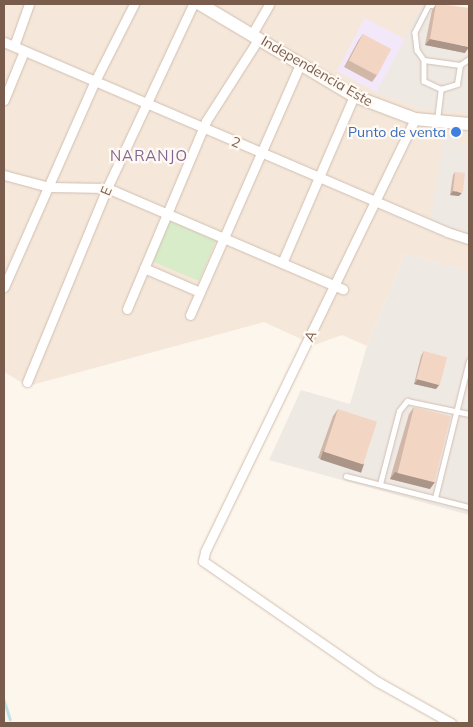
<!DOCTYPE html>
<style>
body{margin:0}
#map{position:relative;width:473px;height:727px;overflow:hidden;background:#fdf6ec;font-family:Mulish,sans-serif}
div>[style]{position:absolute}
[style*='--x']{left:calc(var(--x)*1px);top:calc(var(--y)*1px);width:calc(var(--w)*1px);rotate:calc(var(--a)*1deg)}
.residential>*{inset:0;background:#f5e8da}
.industrial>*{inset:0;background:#efe9e4}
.education>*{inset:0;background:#f3e8fa;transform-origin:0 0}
.green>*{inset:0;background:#d8ecc9;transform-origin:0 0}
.stream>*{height:2.5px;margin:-1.25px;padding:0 1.25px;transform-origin:1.25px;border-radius:1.25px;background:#bfe3e8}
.roads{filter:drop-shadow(0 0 1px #d1beb0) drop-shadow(0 0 1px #d1beb0)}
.service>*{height:4.5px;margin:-2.25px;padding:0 2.25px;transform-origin:2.25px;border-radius:2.25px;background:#fff}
.minor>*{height:9px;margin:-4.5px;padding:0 4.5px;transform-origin:4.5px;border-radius:4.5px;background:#fff}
.secondary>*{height:12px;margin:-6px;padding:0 6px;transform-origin:6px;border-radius:6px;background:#fff}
.wall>*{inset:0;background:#d1b7a8}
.shaded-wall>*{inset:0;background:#aa9588;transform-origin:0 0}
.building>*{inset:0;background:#f3d5c3;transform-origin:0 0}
.dots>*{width:14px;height:14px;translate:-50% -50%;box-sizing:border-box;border:2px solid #fffaf3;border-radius:50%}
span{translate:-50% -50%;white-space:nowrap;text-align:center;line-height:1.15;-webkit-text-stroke:4.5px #fffaf3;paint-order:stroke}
.street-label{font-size:14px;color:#7a5c4d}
.shop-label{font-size:14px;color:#366cbe}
.right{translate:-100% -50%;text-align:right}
.neighbourhood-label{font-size:15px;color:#846695;letter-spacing:1px}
.frame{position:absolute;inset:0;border:5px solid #7a5c4d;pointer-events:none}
</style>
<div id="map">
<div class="residential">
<div style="clip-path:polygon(4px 4px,447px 4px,469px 8px,469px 271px,405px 254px,367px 346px,342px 335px,314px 345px,264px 322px,28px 386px,4px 372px)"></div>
</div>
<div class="industrial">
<div style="clip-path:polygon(422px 4px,469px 8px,469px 113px,423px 109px,376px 93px)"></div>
<div style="clip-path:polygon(444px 136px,458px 137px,457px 146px,469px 146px,469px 235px,430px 220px)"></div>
<div style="clip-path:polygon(405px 254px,469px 271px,469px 515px,269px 460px,301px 390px,350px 404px,367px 346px)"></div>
</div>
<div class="education">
<div style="left:365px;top:18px;width:45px;height:60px;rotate:28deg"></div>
</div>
<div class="green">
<div style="left:170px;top:221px;width:50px;height:44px;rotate:23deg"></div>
</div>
<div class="stream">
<div style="--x:4;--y:700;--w:20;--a:72"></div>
</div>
<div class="roads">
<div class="service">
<div style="--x:440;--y:7;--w:11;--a:-170"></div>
<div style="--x:429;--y:5;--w:31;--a:117"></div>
<div style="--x:415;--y:33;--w:17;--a:83"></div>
<div style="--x:417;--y:50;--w:12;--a:55"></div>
<div style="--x:424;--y:60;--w:21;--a:90"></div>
<div style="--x:424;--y:81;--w:19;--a:25"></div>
<div style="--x:441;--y:89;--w:17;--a:-17"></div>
<div style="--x:457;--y:84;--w:19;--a:-81"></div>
<div style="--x:460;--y:65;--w:11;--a:-34"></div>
<div style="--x:424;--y:60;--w:36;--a:8"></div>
<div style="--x:437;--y:120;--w:31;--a:-83"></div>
<div style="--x:346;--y:476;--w:127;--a:14.1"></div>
<div style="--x:380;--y:484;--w:75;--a:-75.4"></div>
<div style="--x:399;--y:411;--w:13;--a:-51"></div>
<div style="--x:407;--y:401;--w:63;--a:11.8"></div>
<div style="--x:435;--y:498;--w:141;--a:-76.1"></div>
</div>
<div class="minor">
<div style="--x:252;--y:34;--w:34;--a:-60"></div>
<div style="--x:4;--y:42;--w:482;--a:23.2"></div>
<div style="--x:447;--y:232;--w:23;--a:18"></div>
<div style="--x:14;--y:46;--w:45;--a:-70.3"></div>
<div style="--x:4;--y:100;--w:53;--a:-67.8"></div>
<div style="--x:415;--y:119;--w:481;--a:115.9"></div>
<div style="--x:205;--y:552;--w:9;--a:103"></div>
<div style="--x:203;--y:561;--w:213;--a:34.7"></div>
<div style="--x:378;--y:682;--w:84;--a:29.3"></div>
<div style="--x:4;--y:175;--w:47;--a:14.9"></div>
<div style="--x:49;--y:187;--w:58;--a:1"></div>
<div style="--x:107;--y:188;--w:257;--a:23.2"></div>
<div style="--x:282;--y:263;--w:182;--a:-66.7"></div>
<div style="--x:144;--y:268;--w:61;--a:23.2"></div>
<div style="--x:4;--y:287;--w:225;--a:-66.2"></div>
<div style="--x:95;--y:81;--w:86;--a:-63.1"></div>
<div style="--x:127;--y:309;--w:204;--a:-67.2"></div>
<div style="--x:206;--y:121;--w:98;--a:-57.4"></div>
<div style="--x:190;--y:315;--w:274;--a:-66.3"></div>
<div style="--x:27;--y:382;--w:210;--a:-67.6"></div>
<div style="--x:107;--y:188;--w:203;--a:-64.9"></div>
</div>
<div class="secondary">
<div style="--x:200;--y:4;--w:179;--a:30.9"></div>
<div style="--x:354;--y:96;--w:65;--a:20.7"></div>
<div style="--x:415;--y:119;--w:54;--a:5.3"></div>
</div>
</div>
<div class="wall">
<div style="clip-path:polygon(436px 4px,465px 53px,425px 45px,432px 10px)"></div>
<div style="clip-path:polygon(363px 34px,377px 75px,372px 82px,344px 67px,358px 41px)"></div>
<div style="clip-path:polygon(455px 172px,459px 196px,450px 195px,453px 175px)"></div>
<div style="clip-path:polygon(424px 351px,436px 389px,414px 384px,421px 356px)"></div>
<div style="clip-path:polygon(414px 407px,430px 489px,390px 479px,409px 414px)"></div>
<div style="clip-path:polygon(338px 409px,364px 464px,359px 471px,318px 458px,333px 416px)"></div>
</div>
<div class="shaded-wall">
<div style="clip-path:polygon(430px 39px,469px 47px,465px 53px,425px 45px)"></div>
<div style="clip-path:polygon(453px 191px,462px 193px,459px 196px,450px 195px)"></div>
<div style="clip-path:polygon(418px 379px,440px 384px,436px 389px,414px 384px)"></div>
<div style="left:323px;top:451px;width:43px;height:9px;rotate:18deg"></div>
<div style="clip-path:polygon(395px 472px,435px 482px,430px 489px,390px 479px)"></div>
</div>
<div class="building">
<div style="clip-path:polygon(436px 4px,469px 8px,469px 47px,430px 39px)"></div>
<div style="left:363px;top:34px;width:32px;height:30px;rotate:28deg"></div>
<div style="left:455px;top:172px;width:10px;height:19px;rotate:6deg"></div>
<div style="left:424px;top:351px;width:24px;height:29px;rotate:15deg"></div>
<div style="left:414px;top:407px;width:38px;height:68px;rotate:14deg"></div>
<div style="left:338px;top:409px;width:41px;height:45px;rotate:18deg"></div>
</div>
<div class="dots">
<div style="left:456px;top:132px;background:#3f7fe0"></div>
</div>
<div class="street-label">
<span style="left:317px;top:71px;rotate:30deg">Independencia Este</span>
<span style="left:236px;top:142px;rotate:23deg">2</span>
<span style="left:106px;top:191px;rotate:-67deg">E</span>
<span style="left:310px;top:336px;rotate:-64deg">A</span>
</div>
<div class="shop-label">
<span class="right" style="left:446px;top:132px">Punto de venta</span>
</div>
<div class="neighbourhood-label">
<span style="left:149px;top:156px">NARANJO</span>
</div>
<div class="frame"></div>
</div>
